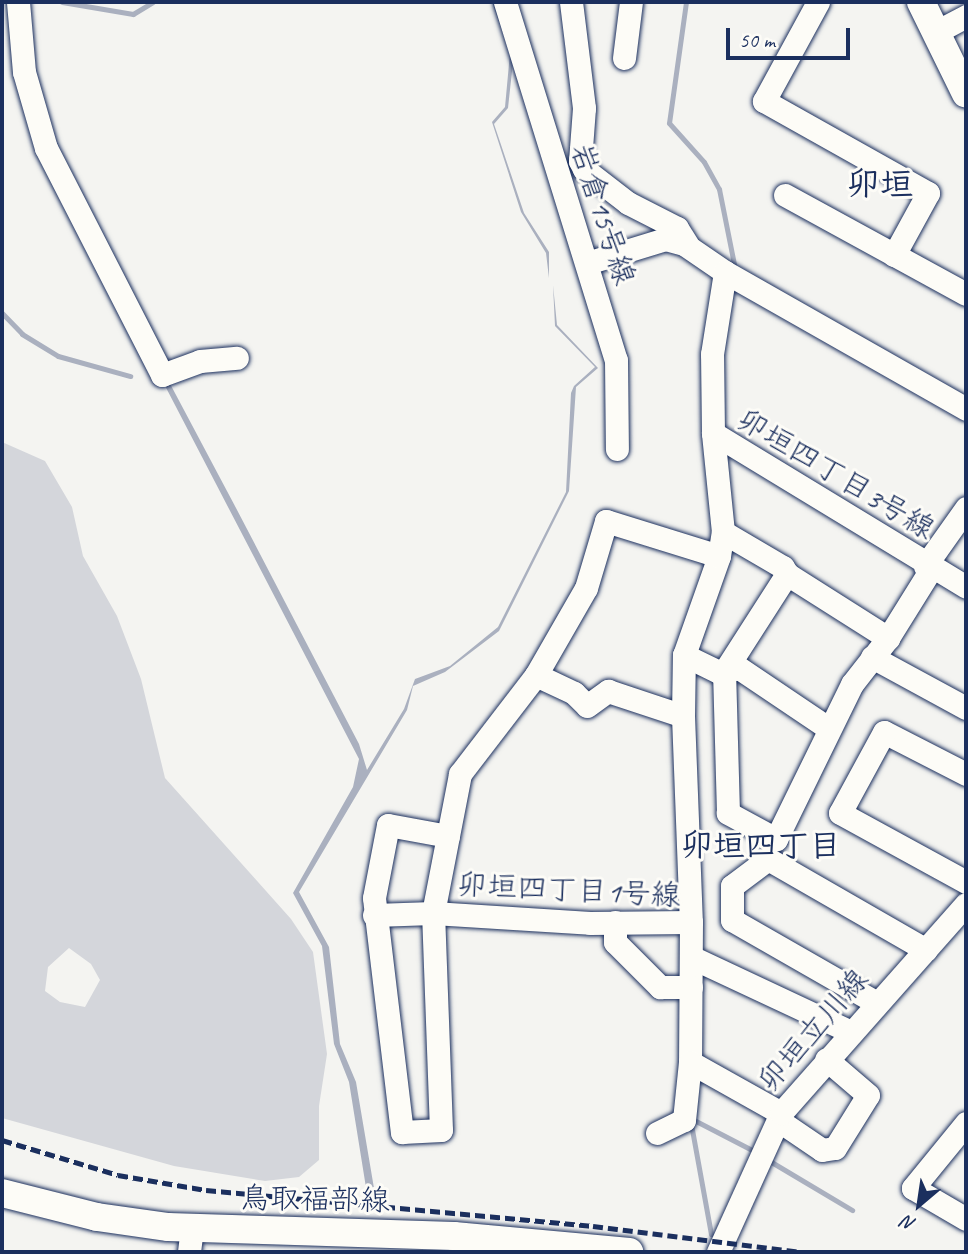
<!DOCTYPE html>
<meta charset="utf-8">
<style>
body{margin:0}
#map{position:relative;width:968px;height:1254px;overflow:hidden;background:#f4f4f1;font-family:Caveat,"Klee One",sans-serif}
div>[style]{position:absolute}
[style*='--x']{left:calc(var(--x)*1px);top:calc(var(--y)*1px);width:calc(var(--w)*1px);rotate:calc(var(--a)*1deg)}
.green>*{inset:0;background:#d4d6db}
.water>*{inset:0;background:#aab0bf}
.stream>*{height:5px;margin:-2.5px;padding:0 2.5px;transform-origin:2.5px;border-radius:2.5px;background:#aab0bf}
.roads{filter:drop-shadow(0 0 2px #1b2f5e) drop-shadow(0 0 2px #1b2f5e)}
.minor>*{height:23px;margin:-11.5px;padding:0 11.5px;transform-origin:11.5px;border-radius:11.5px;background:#fdfcf7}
.major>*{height:28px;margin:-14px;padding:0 14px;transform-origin:14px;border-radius:14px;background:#fdfcf7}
.rail>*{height:5px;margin-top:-2.5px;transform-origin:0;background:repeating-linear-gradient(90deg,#1b2f5e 0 10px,transparent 0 15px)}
span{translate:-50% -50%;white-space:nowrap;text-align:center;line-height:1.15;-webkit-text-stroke:6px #fdfcf7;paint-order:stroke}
.street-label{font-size:30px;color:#1b2f5e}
.neighbourhood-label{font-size:32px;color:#1b2f5e;font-weight:700}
.quarter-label{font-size:33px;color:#1b2f5e;font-weight:700}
.frame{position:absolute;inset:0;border:4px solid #1b2f5e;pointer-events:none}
.north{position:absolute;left:884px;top:1170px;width:70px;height:70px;-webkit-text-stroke:5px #fdfcf7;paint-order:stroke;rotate:209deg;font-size:19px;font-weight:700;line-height:28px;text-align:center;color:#1b2f5e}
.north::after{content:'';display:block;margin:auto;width:24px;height:32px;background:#1b2f5e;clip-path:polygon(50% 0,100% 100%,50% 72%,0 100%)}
.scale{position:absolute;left:726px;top:28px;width:124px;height:32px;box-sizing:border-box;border:4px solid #1b2f5e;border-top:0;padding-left:9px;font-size:21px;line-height:24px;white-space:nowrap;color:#1b2f5e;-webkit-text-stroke:5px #fdfcf7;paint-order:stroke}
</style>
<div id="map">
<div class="green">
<div style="clip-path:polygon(evenodd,2px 442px,45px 461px,72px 507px,83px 556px,117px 616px,141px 679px,165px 778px,291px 919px,313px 952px,327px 1054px,319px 1106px,319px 1160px,299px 1177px,265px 1181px,174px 1166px,2px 1118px,2px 442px,69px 948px,91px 964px,100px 980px,85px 1007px,60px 1002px,45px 991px,48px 967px,69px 948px)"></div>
</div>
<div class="water">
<div style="clip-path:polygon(492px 2px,495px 2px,514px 53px,508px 108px,494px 124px,524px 213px,549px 252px,549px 278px,546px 253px,521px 212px,492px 122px,505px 107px,510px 53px)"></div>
<div style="clip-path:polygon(553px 285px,557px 325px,598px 368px,576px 387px,569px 491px,499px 631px,445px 672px,413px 686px,407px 710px,299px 892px,329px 947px,340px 1044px,356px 1082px,376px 1200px,368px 1200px,349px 1082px,334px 1044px,322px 946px,293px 893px,353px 787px,359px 759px,162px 380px,167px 378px,236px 508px,359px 744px,367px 770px,404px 709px,415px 679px,450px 666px,498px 627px,566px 492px,571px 393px,574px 386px,595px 367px,555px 326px)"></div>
</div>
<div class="stream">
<div style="--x:62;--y:2;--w:72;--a:9.6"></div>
<div style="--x:133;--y:14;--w:23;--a:-31"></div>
<div style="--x:686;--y:2;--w:122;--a:98"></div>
<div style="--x:669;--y:123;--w:52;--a:48.1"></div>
<div style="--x:704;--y:162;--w:31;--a:61"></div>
<div style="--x:719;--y:189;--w:82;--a:78.7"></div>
<div style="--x:2;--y:313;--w:29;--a:46"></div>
<div style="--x:22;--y:334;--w:42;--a:31.4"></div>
<div style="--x:58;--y:356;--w:75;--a:15.5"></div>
<div style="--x:692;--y:1119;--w:68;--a:27.3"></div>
<div style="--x:691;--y:1124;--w:112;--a:79.7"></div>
<div style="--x:768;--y:1160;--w:98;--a:30.8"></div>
</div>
<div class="roads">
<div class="minor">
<div style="--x:18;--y:2;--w:70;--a:85.1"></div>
<div style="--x:24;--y:72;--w:79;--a:73.9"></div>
<div style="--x:46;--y:148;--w:255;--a:62.9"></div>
<div style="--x:162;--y:375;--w:40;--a:-20.2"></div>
<div style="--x:200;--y:361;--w:37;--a:-5"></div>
<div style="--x:505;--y:2;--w:375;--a:72.8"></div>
<div style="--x:616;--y:360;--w:89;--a:89.4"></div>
<div style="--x:571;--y:2;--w:107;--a:83"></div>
<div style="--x:584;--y:108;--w:53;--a:94.3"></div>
<div style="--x:580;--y:161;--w:9;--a:63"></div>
<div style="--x:584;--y:169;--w:56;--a:37.7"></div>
<div style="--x:628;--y:203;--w:55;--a:27"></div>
<div style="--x:677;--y:228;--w:19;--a:58"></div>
<div style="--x:818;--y:2;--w:113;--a:118.6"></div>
<div style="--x:764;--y:101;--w:188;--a:29.3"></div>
<div style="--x:928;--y:193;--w:71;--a:118.7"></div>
<div style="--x:936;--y:32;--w:34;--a:-28"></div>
<div style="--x:624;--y:58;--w:56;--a:-82.9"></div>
<div style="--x:785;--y:195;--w:206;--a:28.7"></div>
<div style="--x:587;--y:263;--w:82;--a:-17.1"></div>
<div style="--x:665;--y:239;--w:20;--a:15"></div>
<div style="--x:684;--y:244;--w:50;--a:34.3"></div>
<div style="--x:725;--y:272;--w:277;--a:29.6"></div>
<div style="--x:713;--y:433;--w:79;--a:-90.7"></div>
<div style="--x:712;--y:354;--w:83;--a:-81"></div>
<div style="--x:723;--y:532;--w:69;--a:30.3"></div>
<div style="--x:783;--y:567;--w:8;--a:60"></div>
<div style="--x:925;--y:566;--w:71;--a:-54.7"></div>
<div style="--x:787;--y:574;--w:120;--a:32.4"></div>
<div style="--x:888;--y:638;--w:58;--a:128"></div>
<div style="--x:852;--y:684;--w:173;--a:116.1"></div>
<div style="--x:776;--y:839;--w:55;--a:-151.6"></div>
<div style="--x:728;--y:813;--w:141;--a:-91.6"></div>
<div style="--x:724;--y:672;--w:117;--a:-57.3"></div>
<div style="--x:888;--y:638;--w:81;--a:-58.1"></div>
<div style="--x:684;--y:655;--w:39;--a:26"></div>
<div style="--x:719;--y:672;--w:20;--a:-11"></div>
<div style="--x:739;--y:668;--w:107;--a:34"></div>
<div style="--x:872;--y:657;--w:107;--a:28.5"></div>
<div style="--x:536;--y:675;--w:42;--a:25.3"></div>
<div style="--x:574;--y:693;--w:18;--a:45"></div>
<div style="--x:587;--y:706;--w:26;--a:-36"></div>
<div style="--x:608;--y:691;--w:79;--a:18.4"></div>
<div style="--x:683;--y:716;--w:61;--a:-89.1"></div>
<div style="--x:684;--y:655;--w:105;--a:-70.5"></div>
<div style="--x:683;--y:716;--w:206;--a:87.8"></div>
<div style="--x:966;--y:774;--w:92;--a:-152.9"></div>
<div style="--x:884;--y:732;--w:92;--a:118.5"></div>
<div style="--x:840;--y:813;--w:144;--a:28.7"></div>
<div style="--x:448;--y:836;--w:61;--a:-169.6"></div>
<div style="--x:388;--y:825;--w:74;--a:100.9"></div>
<div style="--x:374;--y:898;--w:236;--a:83.2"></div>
<div style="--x:402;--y:1132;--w:39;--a:-3"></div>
<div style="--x:441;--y:1130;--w:217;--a:-92.1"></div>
<div style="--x:433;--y:913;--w:142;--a:-79"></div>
<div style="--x:460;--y:774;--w:125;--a:-52.5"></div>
<div style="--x:536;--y:675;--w:100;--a:-60.1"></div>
<div style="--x:586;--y:588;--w:70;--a:-73.4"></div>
<div style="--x:606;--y:521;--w:118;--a:17.2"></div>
<div style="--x:719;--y:556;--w:24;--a:-81"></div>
<div style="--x:723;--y:532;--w:100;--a:-95.8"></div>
<div style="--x:713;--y:433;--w:296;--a:31.3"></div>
<div style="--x:374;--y:915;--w:59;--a:-1.9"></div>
<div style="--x:433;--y:913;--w:157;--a:3.6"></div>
<div style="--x:590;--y:923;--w:101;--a:-0.6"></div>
<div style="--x:691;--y:922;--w:140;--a:90.4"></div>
<div style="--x:690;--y:1062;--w:104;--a:29.3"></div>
<div style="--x:615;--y:922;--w:20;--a:90"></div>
<div style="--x:615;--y:942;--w:64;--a:45"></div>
<div style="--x:660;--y:987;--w:31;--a:0"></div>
<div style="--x:691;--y:957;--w:177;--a:25.1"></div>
<div style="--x:877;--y:1003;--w:167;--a:-150.2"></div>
<div style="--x:732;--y:920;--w:34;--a:-90"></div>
<div style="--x:732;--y:886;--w:45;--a:-36.9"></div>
<div style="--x:768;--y:859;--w:182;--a:29.9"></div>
<div style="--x:778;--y:1120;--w:53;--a:34.3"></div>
<div style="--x:822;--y:1150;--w:13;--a:-9"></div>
<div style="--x:835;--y:1148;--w:62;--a:-58.1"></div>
<div style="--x:868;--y:1095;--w:55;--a:-139.4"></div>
<div style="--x:966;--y:1123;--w:84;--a:129.2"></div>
<div style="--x:913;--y:1188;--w:61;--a:30.3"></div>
<div style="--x:657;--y:1133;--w:30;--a:-26"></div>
<div style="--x:684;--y:1120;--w:58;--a:-84.1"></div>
<div style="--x:189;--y:1252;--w:23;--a:-83"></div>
<div style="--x:718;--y:1252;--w:153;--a:-65.6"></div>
<div style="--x:781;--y:1113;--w:279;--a:-48.5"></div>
</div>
<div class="major">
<div style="--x:921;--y:2;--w:102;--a:63.9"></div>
<div style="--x:2;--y:1193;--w:98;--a:14.2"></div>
<div style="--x:97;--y:1217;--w:72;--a:8"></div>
<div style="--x:168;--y:1227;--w:286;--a:1.8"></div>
<div style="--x:454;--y:1236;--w:176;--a:5.2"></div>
</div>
</div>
<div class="rail">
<div style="--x:2;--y:1140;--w:121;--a:16.8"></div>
<div style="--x:118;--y:1175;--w:89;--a:9.7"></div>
<div style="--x:206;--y:1190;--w:389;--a:5.3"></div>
<div style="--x:593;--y:1226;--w:210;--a:7.1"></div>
</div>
<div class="street-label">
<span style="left:603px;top:214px;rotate:72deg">岩倉15号線</span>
<span style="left:836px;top:474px;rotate:31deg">卯垣四丁目3号線</span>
<span style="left:569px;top:890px;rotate:3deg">卯垣四丁目1号線</span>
<span style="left:813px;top:1030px;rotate:-49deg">卯垣立川線</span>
<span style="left:315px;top:1199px;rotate:1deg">鳥取福部線</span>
</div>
<div class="neighbourhood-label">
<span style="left:761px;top:846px">卯垣四丁目</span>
</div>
<div class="quarter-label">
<span style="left:880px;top:185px">卯垣</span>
</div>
<div class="frame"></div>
<div class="north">N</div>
<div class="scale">50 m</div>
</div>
